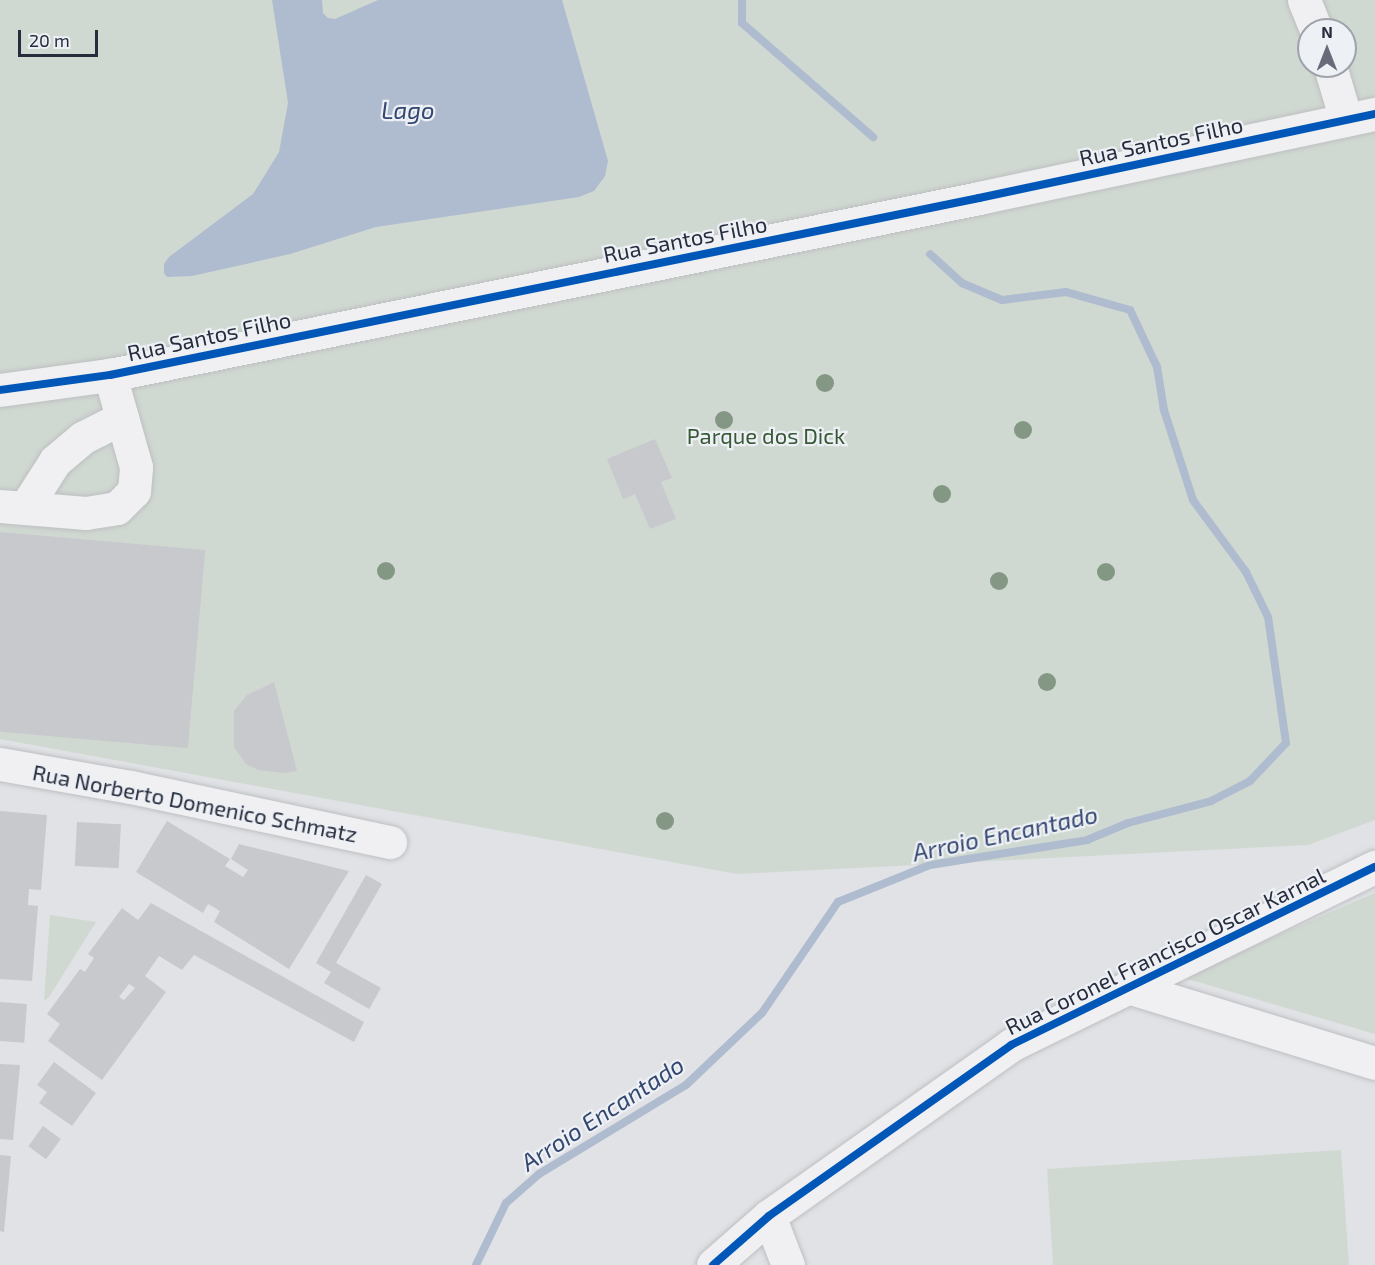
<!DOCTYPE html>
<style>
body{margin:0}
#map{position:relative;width:1375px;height:1265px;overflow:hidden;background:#e0e2e5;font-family:"Exo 2",sans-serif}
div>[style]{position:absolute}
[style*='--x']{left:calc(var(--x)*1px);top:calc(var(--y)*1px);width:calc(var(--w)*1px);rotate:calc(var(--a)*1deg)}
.green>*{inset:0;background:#d0d9d1}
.water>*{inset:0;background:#afbbcf}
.stream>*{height:8px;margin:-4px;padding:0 4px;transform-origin:4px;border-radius:4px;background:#afbbcf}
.building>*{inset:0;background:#c8c9cd;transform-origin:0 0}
.roads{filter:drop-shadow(0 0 2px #bdbfc2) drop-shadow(0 0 2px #bdbfc2)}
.minor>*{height:33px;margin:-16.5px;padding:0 16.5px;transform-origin:16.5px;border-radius:16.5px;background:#f0f0f2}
.cycleway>*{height:8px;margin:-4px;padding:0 4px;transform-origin:4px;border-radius:4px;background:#0057b8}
.trees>*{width:18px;height:18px;margin:-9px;border-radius:50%;background:#849785}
span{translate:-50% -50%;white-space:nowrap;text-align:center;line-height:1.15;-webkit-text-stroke:4.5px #edf0f5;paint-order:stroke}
.street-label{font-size:22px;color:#282d3d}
.park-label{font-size:22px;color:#385936}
.water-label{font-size:24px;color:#344770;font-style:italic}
.north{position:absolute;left:1297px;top:18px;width:60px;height:60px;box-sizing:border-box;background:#edf0f5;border:2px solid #9ea2ab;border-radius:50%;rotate:0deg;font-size:16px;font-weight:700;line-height:24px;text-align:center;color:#282d3d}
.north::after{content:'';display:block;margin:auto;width:21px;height:27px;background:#686c78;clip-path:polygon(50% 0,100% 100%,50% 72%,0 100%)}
.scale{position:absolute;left:18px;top:30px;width:80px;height:27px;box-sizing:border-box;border:3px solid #282d3d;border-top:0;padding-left:8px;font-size:18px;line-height:21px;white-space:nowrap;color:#282d3d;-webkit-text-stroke:4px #edf0f5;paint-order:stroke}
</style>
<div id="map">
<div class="green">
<div style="clip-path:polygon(evenodd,0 0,1375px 0,1375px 820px,1308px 845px,737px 874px,0 739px,0 0,1309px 30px,1345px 30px,1345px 66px,1309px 66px,1309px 30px)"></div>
<div style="clip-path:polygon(1375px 893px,1375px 1034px,1181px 977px)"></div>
<div style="clip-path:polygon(50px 915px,96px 922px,49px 997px,44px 1001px)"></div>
<div style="clip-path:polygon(1341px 1150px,1349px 1265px,1053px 1265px,1047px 1169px)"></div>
</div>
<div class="water">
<div style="clip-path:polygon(272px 0,322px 0,323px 13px,328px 18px,335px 19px,378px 0,562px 0,608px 161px,605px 176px,594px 191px,579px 197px,376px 227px,290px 254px,192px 276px,167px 277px,164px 273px,164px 264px,169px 257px,253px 194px,279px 152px,288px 103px)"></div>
</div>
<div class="stream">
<div style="--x:742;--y:0;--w:23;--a:90"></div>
<div style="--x:742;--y:23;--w:174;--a:41"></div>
<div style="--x:476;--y:1265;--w:69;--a:-64.2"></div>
<div style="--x:506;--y:1203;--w:44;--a:-41.3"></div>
<div style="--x:539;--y:1174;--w:172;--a:-31.2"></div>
<div style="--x:686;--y:1085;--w:105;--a:-43.5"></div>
<div style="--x:762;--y:1013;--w:135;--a:-55.6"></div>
<div style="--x:838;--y:902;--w:99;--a:-21.9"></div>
<div style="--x:930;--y:865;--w:159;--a:-9"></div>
<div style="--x:1087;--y:840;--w:44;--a:-22.5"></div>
<div style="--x:1128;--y:823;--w:86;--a:-14.8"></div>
<div style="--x:1211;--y:801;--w:44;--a:-27.1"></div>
<div style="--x:1250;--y:781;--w:52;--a:-46.5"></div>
<div style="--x:1286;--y:743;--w:127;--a:-98.1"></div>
<div style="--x:1268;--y:617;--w:50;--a:-116.1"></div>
<div style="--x:1246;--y:572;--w:89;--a:-126.4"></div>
<div style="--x:1193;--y:500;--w:95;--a:-107.9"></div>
<div style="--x:1164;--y:410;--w:44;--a:-99.2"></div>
<div style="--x:1157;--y:367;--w:63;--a:-115.3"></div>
<div style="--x:1130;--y:310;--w:66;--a:-164.3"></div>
<div style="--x:1066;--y:292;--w:64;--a:172.9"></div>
<div style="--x:1002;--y:300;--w:43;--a:-157"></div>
<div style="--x:962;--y:283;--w:43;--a:-137.8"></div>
</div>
<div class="building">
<div style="clip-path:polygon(655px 439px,672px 478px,661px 482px,676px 519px,650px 529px,635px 494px,623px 499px,607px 459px)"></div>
<div style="left:0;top:532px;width:206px;height:199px;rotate:5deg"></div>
<div style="clip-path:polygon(274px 682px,297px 771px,283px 773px,258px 770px,246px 764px,234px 747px,234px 711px,247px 695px)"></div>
<div style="clip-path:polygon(0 811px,47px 815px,41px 890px,29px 889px,28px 905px,38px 906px,32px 981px,0 979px)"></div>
<div style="clip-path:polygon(167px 821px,230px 859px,225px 866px,243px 877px,248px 870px,231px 859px,239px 844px,349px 871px,289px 969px,214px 922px,220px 911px,208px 904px,203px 913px,136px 872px)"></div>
<div style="left:77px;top:822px;width:44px;height:44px;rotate:3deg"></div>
<div style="clip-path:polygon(366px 875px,382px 884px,336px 963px,381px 988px,369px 1009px,324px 983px,331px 972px,316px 963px)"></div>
<div style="clip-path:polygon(evenodd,151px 903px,364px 1022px,354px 1042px,194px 955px,182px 970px,159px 956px,145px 976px,166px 992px,102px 1080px,48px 1041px,60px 1024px,47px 1014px,80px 969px,85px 972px,94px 958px,88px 954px,122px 908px,138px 920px,151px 903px,129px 984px,135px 988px,124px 1000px,119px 997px,129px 984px)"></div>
<div style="left:0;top:1002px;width:27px;height:39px;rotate:4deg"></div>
<div style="clip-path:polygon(54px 1062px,96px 1093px,72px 1126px,39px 1103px,47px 1092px,37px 1085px)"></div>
<div style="clip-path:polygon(0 1064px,20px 1065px,13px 1140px,0 1139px)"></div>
<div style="left:43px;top:1126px;width:22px;height:25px;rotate:36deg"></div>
<div style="clip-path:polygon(0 1155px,11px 1156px,4px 1232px,0 1231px)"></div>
</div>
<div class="roads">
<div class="minor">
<div style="--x:1304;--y:0;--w:32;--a:68"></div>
<div style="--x:1330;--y:66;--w:56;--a:73.5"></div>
<div style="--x:0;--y:390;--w:111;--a:-7.8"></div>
<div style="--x:110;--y:375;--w:887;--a:-11.51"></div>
<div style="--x:979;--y:198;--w:405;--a:-12"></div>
<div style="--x:0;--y:506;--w:86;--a:4.7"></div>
<div style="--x:86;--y:513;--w:31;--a:-9"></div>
<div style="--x:117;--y:508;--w:24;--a:-45"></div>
<div style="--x:134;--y:491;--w:24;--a:-85"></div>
<div style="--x:136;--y:467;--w:96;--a:-105.8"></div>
<div style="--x:25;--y:508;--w:56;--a:-57.4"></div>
<div style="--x:55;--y:461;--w:35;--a:-40"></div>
<div style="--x:82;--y:438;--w:45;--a:-26.6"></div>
<div style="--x:0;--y:764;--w:133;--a:10"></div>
<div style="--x:131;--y:787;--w:265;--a:12"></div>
<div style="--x:1128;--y:987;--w:258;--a:17.1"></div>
<div style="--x:769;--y:1216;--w:53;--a:68.8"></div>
<div style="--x:713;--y:1265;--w:74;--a:-41.2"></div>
<div style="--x:769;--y:1216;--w:296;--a:-35.2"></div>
<div style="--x:1011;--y:1045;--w:405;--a:-26.1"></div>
</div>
</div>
<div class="cycleway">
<div style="--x:0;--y:390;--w:111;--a:-7.8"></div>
<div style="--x:110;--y:375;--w:887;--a:-11.51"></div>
<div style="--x:979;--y:198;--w:405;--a:-12"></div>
<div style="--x:713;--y:1265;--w:74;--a:-41.2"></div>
<div style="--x:769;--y:1216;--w:296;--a:-35.2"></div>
<div style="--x:1011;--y:1045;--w:405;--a:-26.1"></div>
</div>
<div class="trees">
<div style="left:825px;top:383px"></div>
<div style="left:724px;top:420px"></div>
<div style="left:1023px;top:430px"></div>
<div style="left:942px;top:494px"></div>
<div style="left:386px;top:571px"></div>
<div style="left:1106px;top:572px"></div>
<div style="left:999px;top:581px"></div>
<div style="left:1047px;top:682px"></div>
<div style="left:665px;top:821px"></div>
</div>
<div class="street-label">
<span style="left:1161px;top:141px;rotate:-12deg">Rua Santos Filho</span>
<span style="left:685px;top:239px;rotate:-11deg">Rua Santos Filho</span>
<span style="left:209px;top:336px;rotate:-12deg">Rua Santos Filho</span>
<span style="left:195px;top:803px;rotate:11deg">Rua Norberto Domenico Schmatz</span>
<span style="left:1165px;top:951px;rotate:-26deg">Rua Coronel Francisco Oscar Karnal</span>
</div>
<div class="park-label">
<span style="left:766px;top:436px">Parque dos Dick</span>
</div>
<div class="water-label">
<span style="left:408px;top:110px">Lago</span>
<span style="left:1005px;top:833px;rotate:-12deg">Arroio Encantado</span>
<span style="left:602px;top:1113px;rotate:-33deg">Arroio Encantado</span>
</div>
<div class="north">N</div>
<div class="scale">20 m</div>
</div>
